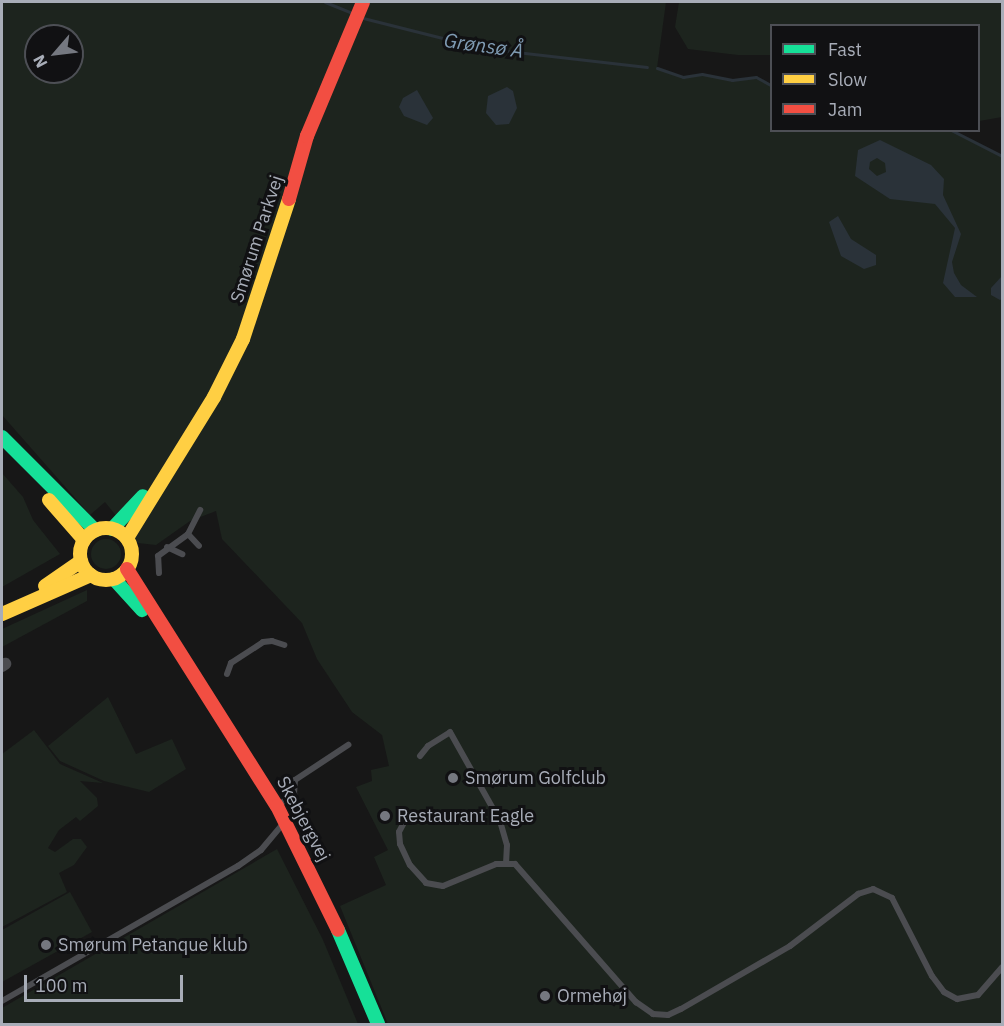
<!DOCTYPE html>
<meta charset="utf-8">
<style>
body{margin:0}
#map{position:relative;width:1004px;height:1026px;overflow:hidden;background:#171717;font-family:"IBM Plex Sans",sans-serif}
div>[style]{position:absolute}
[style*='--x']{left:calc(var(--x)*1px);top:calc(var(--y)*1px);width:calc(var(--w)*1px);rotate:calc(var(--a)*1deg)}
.green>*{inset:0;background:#1d241e}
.round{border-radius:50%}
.water>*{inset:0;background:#2a3239}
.stream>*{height:3px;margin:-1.5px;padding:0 1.5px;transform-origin:1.5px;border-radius:1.5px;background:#2a3239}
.lane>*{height:6px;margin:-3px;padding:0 3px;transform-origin:3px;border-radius:3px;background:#4b4c50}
.street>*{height:12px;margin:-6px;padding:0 6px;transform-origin:6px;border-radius:6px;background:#4b4c50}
.fast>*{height:14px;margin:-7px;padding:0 7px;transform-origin:7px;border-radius:7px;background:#16e098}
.slow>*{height:14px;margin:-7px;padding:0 7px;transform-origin:7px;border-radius:7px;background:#ffcf43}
.slow>.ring{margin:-7px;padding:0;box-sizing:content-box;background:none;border:14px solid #ffcf43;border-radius:50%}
.jam>*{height:14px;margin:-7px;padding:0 7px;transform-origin:7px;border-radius:7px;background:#f24e42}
.dots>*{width:16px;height:16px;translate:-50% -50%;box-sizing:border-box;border:3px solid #111113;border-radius:50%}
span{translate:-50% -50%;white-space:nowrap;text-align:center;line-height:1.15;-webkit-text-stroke:6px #111113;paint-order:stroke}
.street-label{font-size:18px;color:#a8adb8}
.poi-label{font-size:18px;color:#a8adb8}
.left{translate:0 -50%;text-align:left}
.water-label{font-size:20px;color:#7f9bb3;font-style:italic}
.frame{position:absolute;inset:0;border:3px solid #a8adb8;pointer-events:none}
.legend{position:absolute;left:770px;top:24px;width:210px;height:108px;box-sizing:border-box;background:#111113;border:2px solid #4d4f55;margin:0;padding:8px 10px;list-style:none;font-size:18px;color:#a8adb8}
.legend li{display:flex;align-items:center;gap:12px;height:30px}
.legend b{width:30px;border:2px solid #4d4f55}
.north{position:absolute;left:24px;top:24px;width:60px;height:60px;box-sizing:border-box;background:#111113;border:2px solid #4d4f55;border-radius:50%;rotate:242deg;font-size:16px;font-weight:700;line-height:24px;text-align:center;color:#a8adb8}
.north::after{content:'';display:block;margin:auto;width:21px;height:27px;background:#757880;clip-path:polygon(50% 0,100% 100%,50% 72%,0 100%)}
.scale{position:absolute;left:24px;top:975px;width:159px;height:27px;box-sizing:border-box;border:3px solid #a8adb8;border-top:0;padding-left:8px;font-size:18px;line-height:21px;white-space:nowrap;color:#a8adb8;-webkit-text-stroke:4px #111113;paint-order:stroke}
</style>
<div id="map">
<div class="green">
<div style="clip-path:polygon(evenodd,2px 2px,666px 2px,657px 68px,683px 77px,702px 74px,732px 80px,756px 77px,771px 86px,772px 130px,951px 131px,1002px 156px,1002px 1024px,388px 1024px,340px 906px,386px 885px,374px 857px,388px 850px,356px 787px,372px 781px,371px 770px,389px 766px,382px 735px,352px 712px,317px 659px,302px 623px,222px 539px,216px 511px,190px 521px,156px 545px,138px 543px,105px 502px,90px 515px,2px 415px,2px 2px,36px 36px,72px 36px,72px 72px,36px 72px,36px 36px)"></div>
<div style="clip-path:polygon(679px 2px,1002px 2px,1002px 117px,979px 121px,978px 26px,772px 26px,771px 55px,738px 55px,688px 49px,675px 27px)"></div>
<div style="clip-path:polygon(2px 473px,23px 497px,33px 520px,60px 554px,2px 587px)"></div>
<div class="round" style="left:91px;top:539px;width:30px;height:30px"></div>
<div style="clip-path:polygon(87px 590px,87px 601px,2px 647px,2px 629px)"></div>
<div style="clip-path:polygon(108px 697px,136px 754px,172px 739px,186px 769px,149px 792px,104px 781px,60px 761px,48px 746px)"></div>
<div style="clip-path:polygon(34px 730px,60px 764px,103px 783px,80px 781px,97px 798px,98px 806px,80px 821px,76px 817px,59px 830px,48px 848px,55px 852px,73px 839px,81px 839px,87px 847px,74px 865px,59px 873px,67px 892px,2px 927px,2px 754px)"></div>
<div style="clip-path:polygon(277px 849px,323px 940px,358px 1024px,2px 1024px,2px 1008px)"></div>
<div style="clip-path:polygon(70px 892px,92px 932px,2px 982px,2px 930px)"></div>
</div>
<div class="water">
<div style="clip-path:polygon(507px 87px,513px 91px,517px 108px,509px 124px,496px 125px,486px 113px,488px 96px)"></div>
<div style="clip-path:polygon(417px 90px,433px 118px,427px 125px,404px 116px,399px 107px,403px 98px)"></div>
<div style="clip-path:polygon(evenodd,880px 140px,931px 165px,944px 179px,943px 195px,961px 234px,952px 262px,954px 273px,961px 285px,977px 297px,955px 297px,943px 283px,955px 228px,935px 204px,890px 199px,855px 176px,858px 150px,880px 140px,877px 158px,885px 163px,886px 172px,877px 176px,869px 169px,870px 162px,877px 158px)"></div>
<div style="clip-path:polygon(838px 216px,851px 239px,876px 255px,876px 265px,864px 269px,841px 256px,829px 222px)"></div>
<div style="clip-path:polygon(1002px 276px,1002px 299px,1000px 300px,991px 295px,991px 288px)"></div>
</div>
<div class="stream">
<div style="--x:325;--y:2;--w:29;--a:22"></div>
<div style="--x:363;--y:18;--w:123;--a:14.1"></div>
<div style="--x:482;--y:48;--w:166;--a:6.6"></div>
<div style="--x:657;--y:68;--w:28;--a:19"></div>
<div style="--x:683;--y:77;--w:19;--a:-9"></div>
<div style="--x:702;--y:74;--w:31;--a:11"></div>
<div style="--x:732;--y:80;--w:24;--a:-7"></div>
<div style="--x:756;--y:77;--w:18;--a:29"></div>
<div style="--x:951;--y:130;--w:57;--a:27"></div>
</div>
<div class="lane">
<div style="--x:188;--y:534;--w:16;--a:47"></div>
<div style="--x:167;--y:547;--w:17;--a:25"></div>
<div style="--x:159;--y:573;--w:17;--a:-93"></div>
<div style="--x:158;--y:556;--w:37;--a:-36"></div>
<div style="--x:188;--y:534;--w:27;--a:-63"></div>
<div style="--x:227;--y:674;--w:12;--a:-70"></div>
<div style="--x:231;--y:663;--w:38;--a:-33"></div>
<div style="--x:263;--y:642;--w:9;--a:-6"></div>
<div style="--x:272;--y:641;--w:13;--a:18"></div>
<div style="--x:420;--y:756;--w:13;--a:-51"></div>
<div style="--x:428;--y:746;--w:26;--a:-32"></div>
<div style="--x:450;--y:732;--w:102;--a:60.7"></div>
<div style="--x:500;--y:821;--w:25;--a:74"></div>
<div style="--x:507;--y:845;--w:18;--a:93"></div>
<div style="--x:277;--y:806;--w:21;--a:-35"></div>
<div style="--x:294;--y:794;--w:14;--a:-86"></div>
<div style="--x:295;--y:780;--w:64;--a:-33.4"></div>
<div style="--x:408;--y:815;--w:19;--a:118"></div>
<div style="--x:399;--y:832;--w:12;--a:85"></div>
<div style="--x:400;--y:844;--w:23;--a:65"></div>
<div style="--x:410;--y:865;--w:24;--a:48"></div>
<div style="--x:426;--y:883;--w:17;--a:10"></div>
<div style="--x:443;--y:886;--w:57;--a:-22.5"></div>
<div style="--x:496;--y:864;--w:19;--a:0"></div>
<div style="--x:515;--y:864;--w:184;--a:48.8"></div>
<div style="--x:636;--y:1002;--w:21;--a:35"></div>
<div style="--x:653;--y:1014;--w:15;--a:4"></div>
<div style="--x:668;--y:1015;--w:14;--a:-25"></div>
<div style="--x:681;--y:1009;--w:126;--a:-30"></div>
<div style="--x:790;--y:946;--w:86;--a:-37.4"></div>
<div style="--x:858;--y:894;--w:16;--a:-18"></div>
<div style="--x:873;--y:889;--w:21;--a:25"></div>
<div style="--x:892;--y:898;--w:88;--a:62.9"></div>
<div style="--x:932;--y:976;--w:20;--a:53"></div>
<div style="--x:944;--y:992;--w:15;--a:28"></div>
<div style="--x:957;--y:999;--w:21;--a:-11"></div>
<div style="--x:978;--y:995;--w:37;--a:-49"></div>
<div style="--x:2;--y:1001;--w:272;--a:-29.8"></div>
<div style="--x:238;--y:866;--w:28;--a:-35"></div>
<div style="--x:261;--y:850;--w:35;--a:-50"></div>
</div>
<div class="street">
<div style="--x:2;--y:666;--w:4;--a:-34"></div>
</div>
<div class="fast">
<div style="--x:2;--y:437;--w:132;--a:45"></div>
<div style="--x:112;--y:529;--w:45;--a:-46.8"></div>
<div style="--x:114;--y:579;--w:42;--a:47.9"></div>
<div style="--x:338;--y:930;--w:102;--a:66.9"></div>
</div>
<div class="slow">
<div style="--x:49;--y:500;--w:53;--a:48.8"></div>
<div class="ring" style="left:80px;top:528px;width:38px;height:38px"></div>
<div style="--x:127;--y:538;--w:166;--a:-58.3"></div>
<div style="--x:214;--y:397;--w:65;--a:-63.4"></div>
<div style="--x:243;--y:339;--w:147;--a:-71.8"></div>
<div style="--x:45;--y:586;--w:44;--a:-34.8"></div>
<div style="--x:2;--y:614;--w:97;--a:-23.7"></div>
</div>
<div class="jam">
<div style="--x:289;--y:199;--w:66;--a:-74.1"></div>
<div style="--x:307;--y:136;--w:145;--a:-67.3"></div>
<div style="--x:127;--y:569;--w:280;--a:57.7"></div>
<div style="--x:277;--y:806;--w:138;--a:63.8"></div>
</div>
<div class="dots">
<div style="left:453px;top:778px;background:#757880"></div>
<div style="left:385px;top:816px;background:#757880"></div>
<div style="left:46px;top:945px;background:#757880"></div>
<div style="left:545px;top:996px;background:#757880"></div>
</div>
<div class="street-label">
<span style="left:257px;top:239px;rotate:-72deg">Smørum Parkvej</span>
<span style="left:303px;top:819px;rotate:62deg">Skebjergvej</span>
</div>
<div class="poi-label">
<span class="left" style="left:465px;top:778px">Smørum Golfclub</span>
<span class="left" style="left:397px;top:816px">Restaurant Eagle</span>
<span class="left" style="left:58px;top:945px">Smørum Petanque klub</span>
<span class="left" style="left:557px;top:996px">Ormehøj</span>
</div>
<div class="water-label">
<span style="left:484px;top:45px;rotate:8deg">Grønsø Å</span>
</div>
<div class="frame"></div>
<ul class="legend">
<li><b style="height:8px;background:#16e098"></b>Fast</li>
<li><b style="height:8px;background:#ffcf43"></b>Slow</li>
<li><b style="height:8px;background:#f24e42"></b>Jam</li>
</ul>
<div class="north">N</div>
<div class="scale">100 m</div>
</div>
